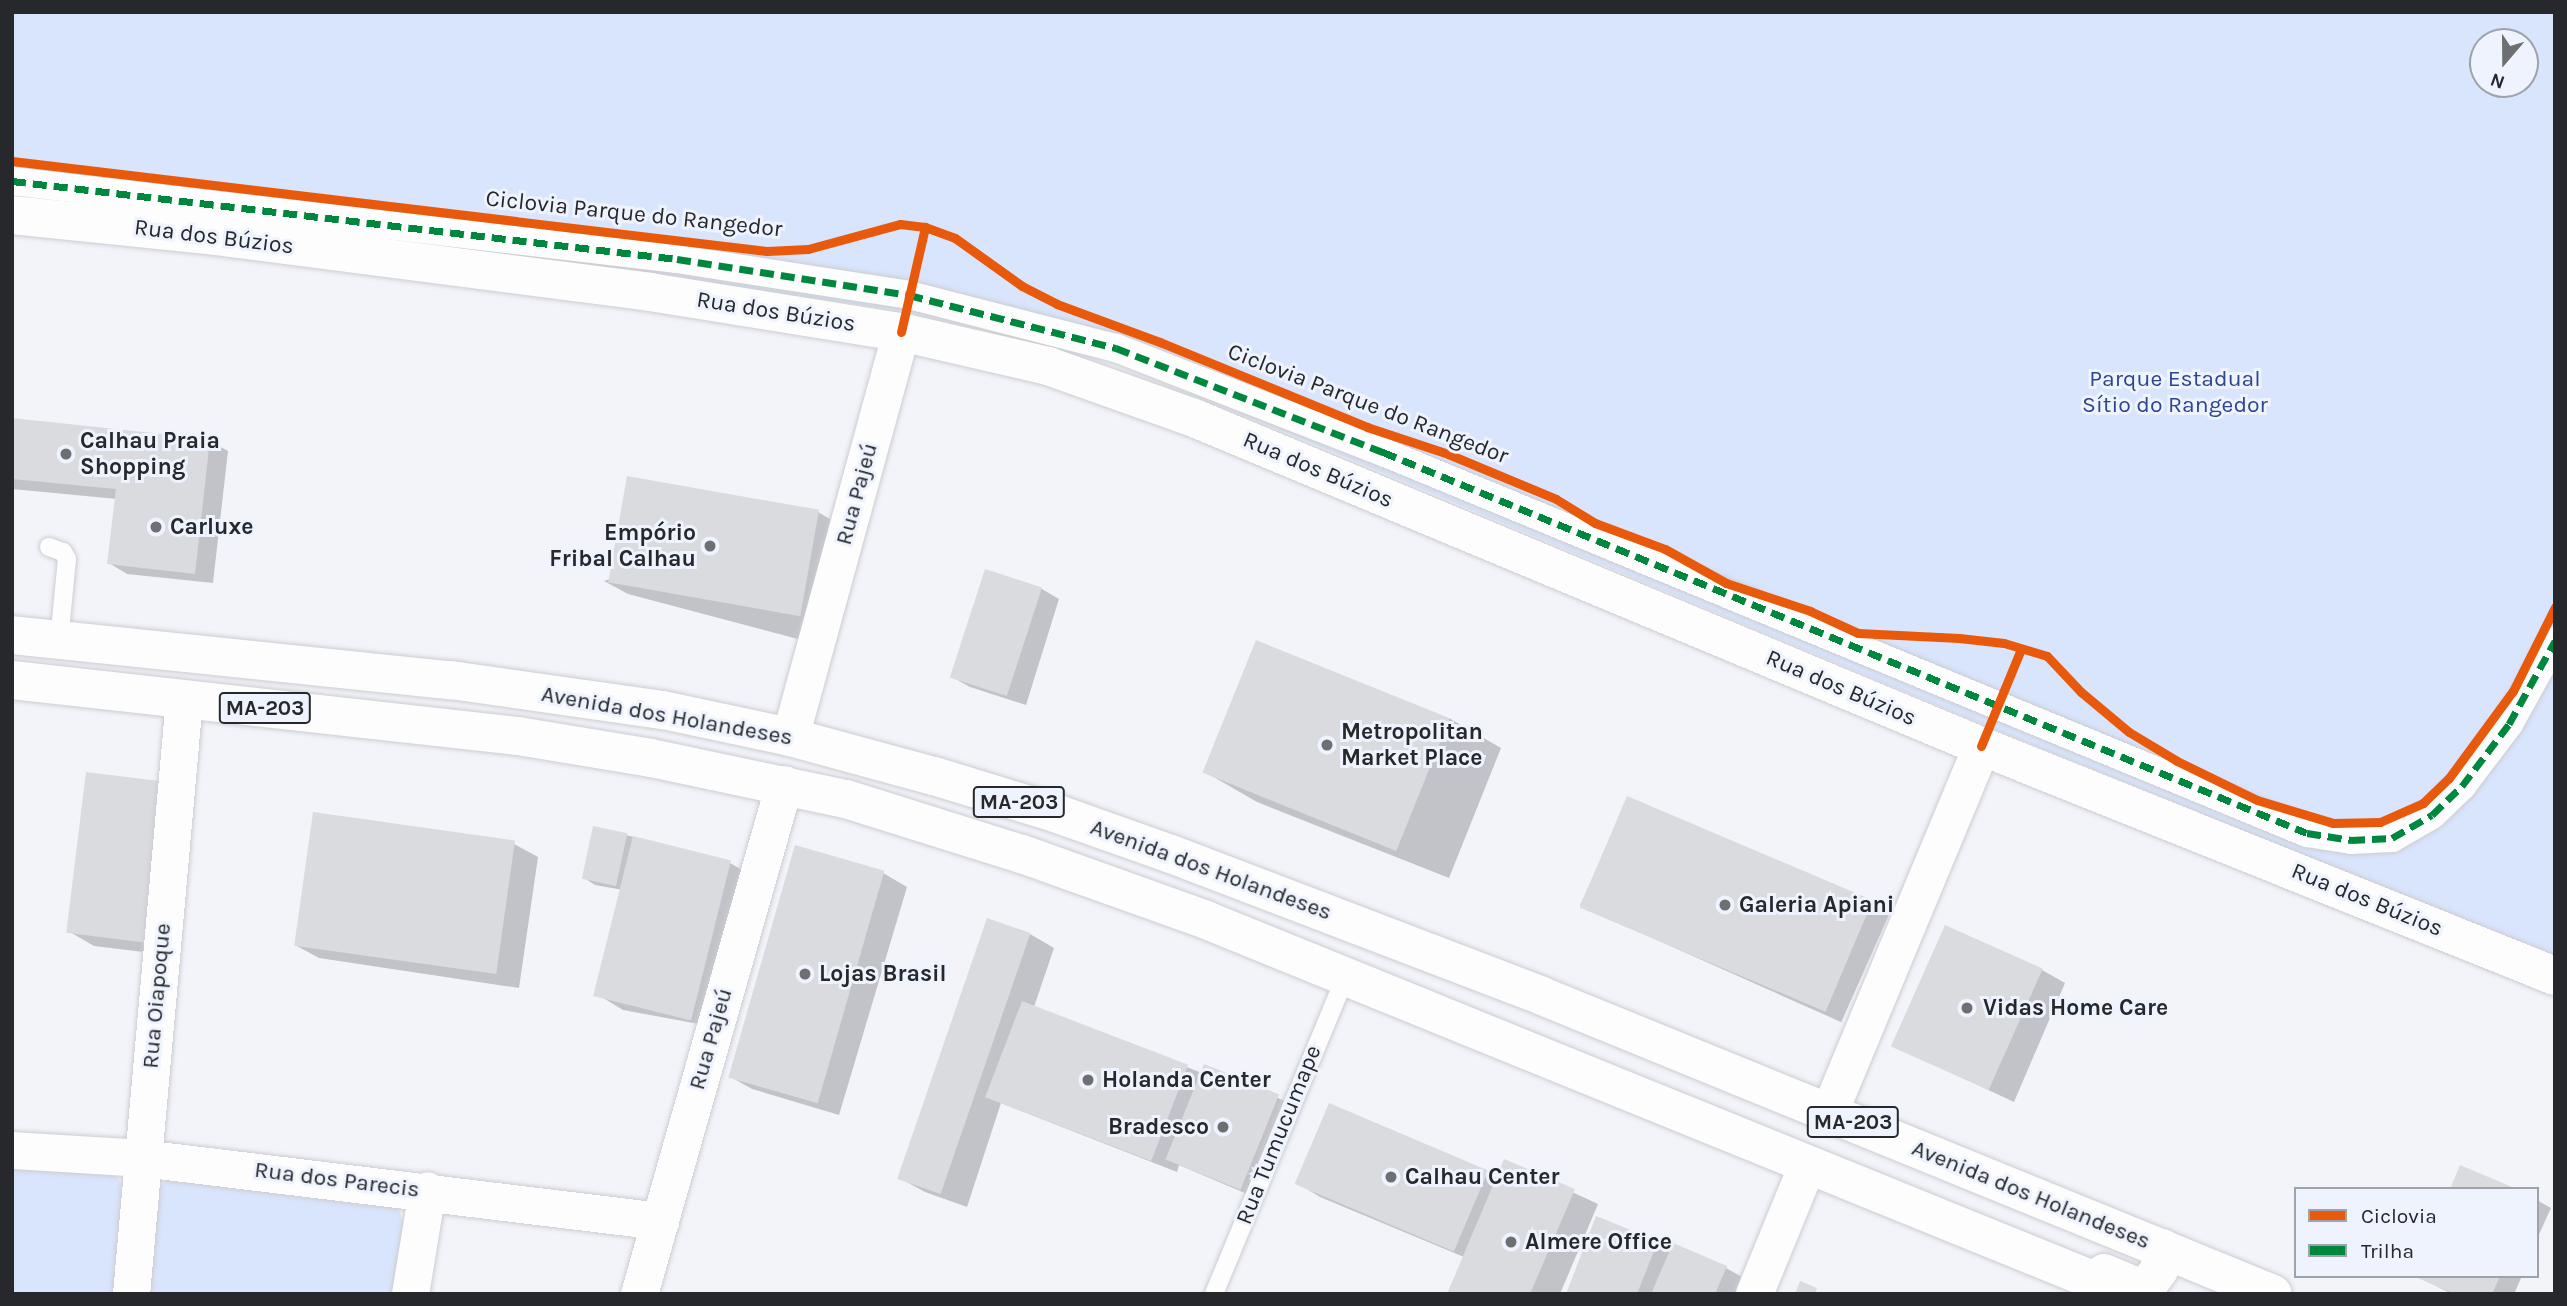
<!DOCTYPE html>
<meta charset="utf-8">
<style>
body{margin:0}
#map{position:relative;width:2567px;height:1306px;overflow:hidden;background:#f2f4fa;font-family:Karla,sans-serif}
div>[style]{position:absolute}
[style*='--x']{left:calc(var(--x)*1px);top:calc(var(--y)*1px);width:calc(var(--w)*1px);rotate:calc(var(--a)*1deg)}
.green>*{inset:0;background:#d9e4fd}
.shadow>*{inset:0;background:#0003;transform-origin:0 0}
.building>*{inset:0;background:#d9dbdf;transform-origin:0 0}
.roads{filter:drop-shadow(0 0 2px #cccdd1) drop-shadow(0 0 2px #cccdd1)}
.service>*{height:18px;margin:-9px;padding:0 9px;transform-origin:9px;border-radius:9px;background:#fdfdfe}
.pedestrian>*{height:28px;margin:-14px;padding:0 14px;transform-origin:14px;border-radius:14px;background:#fdfdfe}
.minor>*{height:37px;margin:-18.5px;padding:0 18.5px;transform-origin:18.5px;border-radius:18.5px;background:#fdfdfe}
.secondary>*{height:38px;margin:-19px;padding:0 19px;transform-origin:19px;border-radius:19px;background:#fdfdfe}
.primary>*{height:38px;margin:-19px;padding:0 19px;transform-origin:19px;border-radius:19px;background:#fdfdfe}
.quiet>*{height:7px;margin-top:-3.5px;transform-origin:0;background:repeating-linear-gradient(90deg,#00873e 0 14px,transparent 0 21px)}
.cycleway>*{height:9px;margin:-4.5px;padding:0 4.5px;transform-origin:4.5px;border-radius:4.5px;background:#e8590c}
.dots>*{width:19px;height:19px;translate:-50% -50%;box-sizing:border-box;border:4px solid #eef3fe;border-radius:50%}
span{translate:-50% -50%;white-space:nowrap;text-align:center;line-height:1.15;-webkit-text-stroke:6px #eef3fe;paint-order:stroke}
.shield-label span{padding:2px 5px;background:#eef3fe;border:2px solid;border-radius:5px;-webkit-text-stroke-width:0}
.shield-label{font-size:21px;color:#26282b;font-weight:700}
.street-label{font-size:23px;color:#26282b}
.park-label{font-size:23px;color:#2c478f}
.poi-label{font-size:23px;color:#26282b;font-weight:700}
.left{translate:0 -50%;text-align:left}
.right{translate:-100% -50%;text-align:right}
.frame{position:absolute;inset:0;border:14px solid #26282b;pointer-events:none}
.legend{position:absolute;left:2294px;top:1187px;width:245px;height:91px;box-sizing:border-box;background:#eef3fe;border:2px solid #9ea2aa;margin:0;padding:9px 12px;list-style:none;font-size:21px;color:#26282b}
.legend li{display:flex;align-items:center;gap:14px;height:35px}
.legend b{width:35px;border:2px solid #9ea2aa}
.north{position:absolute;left:2469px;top:28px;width:70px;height:70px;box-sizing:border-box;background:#eef3fe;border:2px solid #9ea2aa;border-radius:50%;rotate:200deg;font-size:19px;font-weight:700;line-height:28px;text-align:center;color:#26282b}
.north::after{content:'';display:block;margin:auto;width:24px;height:32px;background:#6d6f73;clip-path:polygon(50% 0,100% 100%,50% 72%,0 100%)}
</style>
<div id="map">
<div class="green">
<div style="clip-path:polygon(evenodd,12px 12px,2555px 12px,2555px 957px,1989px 727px,1104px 356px,906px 311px,72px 196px,12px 191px,12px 12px,2483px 42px,2525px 42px,2525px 84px,2483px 84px,2483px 42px)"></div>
<div style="clip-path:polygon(12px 1164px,109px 1167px,122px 1184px,127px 1199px,119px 1294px,12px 1294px)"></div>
<div style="clip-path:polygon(175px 1172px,398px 1207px,404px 1225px,392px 1294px,147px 1294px,154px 1192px)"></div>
</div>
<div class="shadow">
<div style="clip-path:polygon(12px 420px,210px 441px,228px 451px,213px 583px,127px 574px,109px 563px,117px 499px,12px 489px)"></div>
<div style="clip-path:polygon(818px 512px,842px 526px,813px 643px,628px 594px,604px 581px)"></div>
<div style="clip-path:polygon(986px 571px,1042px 589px,1059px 599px,1026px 705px,970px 687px,952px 677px)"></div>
<div style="clip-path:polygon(1449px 718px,1501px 748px,1449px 878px,1257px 802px,1205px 772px)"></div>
<div style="clip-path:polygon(170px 783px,176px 956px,94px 946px,70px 932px)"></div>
<div style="left:1628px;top:798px;width:286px;height:118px;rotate:24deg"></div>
<div style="clip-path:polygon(626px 835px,730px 863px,753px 876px,715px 1027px,623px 1010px,600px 996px,623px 890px,595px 885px,584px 878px)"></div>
<div style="clip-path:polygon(514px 844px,538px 857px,519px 988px,319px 958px,295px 945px)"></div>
<div style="clip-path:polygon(883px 873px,907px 887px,839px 1115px,752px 1089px,729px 1076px)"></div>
<div style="clip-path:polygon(1030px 934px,1054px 948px,1034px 1007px,1202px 1073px,1205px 1066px,1296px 1106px,1259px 1199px,1179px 1165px,1177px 1172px,1001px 1103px,967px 1207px,925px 1192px,901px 1179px)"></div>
<div style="clip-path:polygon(2042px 970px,2065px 983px,2014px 1102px,1894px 1046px)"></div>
<div style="clip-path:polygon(1330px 1106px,1498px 1178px,1505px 1161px,1598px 1204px,1560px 1294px,1449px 1294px,1464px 1257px,1320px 1197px,1297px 1183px)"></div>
<div style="clip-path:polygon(2537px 1200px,2551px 1208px,2537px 1239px)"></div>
<div style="clip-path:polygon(1657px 1243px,1671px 1251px,1726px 1268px,1744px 1278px,1737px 1294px,1568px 1294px)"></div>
<div style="clip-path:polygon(2416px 1276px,2522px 1276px,2514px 1294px,2452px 1294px)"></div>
</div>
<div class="building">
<div style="clip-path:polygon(12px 418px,210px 439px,195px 574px,107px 564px,116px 489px,12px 479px)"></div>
<div style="left:627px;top:476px;width:195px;height:108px;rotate:10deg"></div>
<div style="left:985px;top:569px;width:60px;height:114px;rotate:18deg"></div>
<div style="left:1256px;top:640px;width:209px;height:143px;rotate:22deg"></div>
<div style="left:86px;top:772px;width:85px;height:162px;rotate:7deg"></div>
<div style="left:1627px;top:796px;width:267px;height:121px;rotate:23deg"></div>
<div style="left:313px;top:812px;width:204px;height:135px;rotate:8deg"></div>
<div style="left:593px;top:826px;width:35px;height:54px;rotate:12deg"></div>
<div style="left:633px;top:836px;width:101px;height:165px;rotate:14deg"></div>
<div style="left:795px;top:845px;width:93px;height:242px;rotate:16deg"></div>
<div style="left:987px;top:918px;width:46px;height:276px;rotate:19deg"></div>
<div style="left:1945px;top:925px;width:107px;height:133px;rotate:24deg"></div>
<div style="left:1022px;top:1001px;width:178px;height:103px;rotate:21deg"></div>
<div style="left:1204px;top:1064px;width:81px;height:103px;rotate:22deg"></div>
<div style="left:1329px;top:1103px;width:173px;height:88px;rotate:23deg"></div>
<div style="clip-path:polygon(1504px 1159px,1575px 1189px,1530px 1294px,1447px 1294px)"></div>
<div style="clip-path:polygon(2460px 1165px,2517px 1189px,2450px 1189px)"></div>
<div style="clip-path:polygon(1596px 1216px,1658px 1241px,1637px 1294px,1566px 1294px)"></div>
<div style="clip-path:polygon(1673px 1243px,1727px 1266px,1715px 1294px,1651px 1294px)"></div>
<div style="clip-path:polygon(2413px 1276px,2500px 1276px,2492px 1294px,2455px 1294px)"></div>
<div style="clip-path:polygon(1800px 1281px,1817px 1288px,1815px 1294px,1795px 1294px)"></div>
</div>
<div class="roads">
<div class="service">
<div style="--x:49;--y:547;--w:15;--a:20"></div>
<div style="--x:63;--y:552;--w:8;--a:60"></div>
<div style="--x:67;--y:559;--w:81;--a:95.6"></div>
<div style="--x:1214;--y:1294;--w:343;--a:-67.5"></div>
</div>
<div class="pedestrian">
<div style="--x:12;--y:181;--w:670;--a:6.69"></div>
<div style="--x:677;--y:259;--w:235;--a:8.8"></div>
<div style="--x:909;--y:295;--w:214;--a:14.4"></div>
<div style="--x:1116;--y:348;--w:287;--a:21.3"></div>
<div style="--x:1383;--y:452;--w:999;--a:22.41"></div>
<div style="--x:2307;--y:833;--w:45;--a:9"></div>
<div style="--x:2351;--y:840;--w:41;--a:-2.8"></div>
<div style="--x:2392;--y:838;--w:46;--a:-29.9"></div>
<div style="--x:2432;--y:815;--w:42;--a:-44"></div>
<div style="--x:2462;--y:786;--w:78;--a:-52.8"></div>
<div style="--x:2509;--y:724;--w:95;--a:-61"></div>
</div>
<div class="minor">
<div style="--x:790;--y:737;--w:420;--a:-74.7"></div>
<div style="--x:1829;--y:1112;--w:396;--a:-67.4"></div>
<div style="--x:12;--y:1150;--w:130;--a:3.5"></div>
<div style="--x:142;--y:1158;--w:522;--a:6.93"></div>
<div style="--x:131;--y:1294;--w:597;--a:-84.91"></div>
<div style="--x:410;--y:1294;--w:105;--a:-80.7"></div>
<div style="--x:639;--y:1294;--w:530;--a:-74.13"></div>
<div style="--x:1754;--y:1294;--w:139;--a:-67.7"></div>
</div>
<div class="secondary">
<div style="--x:12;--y:215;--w:204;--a:5.9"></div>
<div style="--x:215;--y:236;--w:439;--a:7.3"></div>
<div style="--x:650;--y:292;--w:254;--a:9.1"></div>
<div style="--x:901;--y:332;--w:151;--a:13"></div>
<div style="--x:1048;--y:366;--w:155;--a:19.6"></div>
<div style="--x:1194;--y:418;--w:853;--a:22.63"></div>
<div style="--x:1981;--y:746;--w:618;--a:21.84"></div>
</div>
<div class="primary">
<div style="--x:12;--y:635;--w:441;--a:5.9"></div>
<div style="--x:451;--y:680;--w:214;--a:8.1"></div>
<div style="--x:663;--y:710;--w:130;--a:12"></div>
<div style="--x:790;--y:737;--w:149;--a:15.2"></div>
<div style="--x:934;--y:776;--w:127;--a:17"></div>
<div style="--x:1055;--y:813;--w:123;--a:19.5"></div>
<div style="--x:1171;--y:854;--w:397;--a:20.9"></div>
<div style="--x:1542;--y:996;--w:789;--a:22.18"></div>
<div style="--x:12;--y:680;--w:509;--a:6.32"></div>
<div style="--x:518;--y:736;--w:135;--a:9.4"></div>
<div style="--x:651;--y:758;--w:199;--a:11.9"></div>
<div style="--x:846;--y:799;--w:184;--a:17.4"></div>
<div style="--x:1022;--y:854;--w:195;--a:19.7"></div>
<div style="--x:1206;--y:920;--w:994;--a:22.1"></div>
<div style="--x:2104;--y:1273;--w:36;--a:23"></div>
<div style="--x:2137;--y:1287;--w:10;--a:-6"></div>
<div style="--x:2147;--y:1286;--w:20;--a:-53"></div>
<div style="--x:2159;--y:1270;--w:22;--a:-80"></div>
</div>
</div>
<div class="quiet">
<div style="--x:12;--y:181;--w:670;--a:6.69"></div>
<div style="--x:677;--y:259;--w:235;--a:8.8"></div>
<div style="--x:909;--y:295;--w:214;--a:14.4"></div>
<div style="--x:1116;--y:348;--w:287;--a:21.3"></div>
<div style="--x:1383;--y:452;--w:999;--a:22.41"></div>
<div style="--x:2307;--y:833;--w:45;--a:9"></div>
<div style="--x:2351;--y:840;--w:41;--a:-2.8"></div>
<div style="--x:2392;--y:838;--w:46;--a:-29.9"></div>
<div style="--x:2432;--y:815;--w:42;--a:-44"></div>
<div style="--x:2462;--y:786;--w:78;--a:-52.8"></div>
<div style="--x:2509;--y:724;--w:95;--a:-61"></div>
</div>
<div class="cycleway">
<div style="--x:12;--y:161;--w:760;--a:6.8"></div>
<div style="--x:767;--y:251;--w:41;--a:-2.8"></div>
<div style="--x:808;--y:249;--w:95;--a:-15.2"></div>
<div style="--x:900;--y:224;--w:25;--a:7"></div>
<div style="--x:925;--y:227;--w:32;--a:20"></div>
<div style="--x:955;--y:238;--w:82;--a:35.6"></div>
<div style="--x:1022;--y:286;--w:39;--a:27"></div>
<div style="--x:1057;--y:304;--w:110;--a:20.3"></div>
<div style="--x:1160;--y:342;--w:224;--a:22.3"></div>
<div style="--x:1367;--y:427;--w:85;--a:18.4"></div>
<div style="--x:1448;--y:454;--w:117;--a:22.6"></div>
<div style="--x:1556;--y:499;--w:46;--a:31.6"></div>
<div style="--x:1595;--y:523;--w:75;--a:20.4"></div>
<div style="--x:1665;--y:549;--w:70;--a:29.1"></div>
<div style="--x:1726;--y:583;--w:89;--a:18.4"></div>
<div style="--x:1810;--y:611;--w:53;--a:24.6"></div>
<div style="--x:1858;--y:633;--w:101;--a:2.8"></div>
<div style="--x:1959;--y:638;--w:45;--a:6.3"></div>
<div style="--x:2004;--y:643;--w:45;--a:16.8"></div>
<div style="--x:2047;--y:656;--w:50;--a:46.6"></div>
<div style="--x:2081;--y:692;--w:62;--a:39.8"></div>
<div style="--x:2129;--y:732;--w:56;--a:31.1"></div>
<div style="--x:2177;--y:761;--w:89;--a:26"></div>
<div style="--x:2257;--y:800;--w:79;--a:16.8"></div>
<div style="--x:2333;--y:823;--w:47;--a:-1.2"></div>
<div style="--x:2380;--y:822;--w:47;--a:-23.8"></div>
<div style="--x:2423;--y:803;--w:36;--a:-44"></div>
<div style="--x:2449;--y:778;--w:108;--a:-53.7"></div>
<div style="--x:2513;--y:691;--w:94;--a:-63.4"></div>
<div style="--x:901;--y:332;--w:108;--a:-77.1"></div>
<div style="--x:1981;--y:746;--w:105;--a:-67.6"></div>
</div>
<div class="dots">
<div style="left:66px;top:454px;background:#6d6f73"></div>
<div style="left:156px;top:527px;background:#6d6f73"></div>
<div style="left:710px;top:546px;background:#6d6f73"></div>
<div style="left:1327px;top:745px;background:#6d6f73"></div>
<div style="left:1725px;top:905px;background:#6d6f73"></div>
<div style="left:805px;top:974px;background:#6d6f73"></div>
<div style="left:1967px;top:1008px;background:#6d6f73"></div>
<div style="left:1088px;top:1080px;background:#6d6f73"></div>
<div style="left:1223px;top:1127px;background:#6d6f73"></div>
<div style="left:1391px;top:1177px;background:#6d6f73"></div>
<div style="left:1511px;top:1242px;background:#6d6f73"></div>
</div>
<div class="shield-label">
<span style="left:265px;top:708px">MA-203</span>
<span style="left:1019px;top:802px">MA-203</span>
<span style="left:1853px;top:1122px">MA-203</span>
</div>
<div class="street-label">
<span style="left:634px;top:214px;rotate:6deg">Ciclovia Parque do Rangedor</span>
<span style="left:214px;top:237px;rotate:7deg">Rua dos Búzios</span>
<span style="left:776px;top:312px;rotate:9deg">Rua dos Búzios</span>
<span style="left:1368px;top:404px;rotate:21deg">Ciclovia Parque do Rangedor</span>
<span style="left:1318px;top:470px;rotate:23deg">Rua dos Búzios</span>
<span style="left:857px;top:494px;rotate:-75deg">Rua Pajeú</span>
<span style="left:1841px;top:688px;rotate:23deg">Rua dos Búzios</span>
<span style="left:667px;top:716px;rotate:10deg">Avenida dos Holandeses</span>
<span style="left:1211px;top:870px;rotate:20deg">Avenida dos Holandeses</span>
<span style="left:2367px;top:900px;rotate:22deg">Rua dos Búzios</span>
<span style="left:157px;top:996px;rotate:-85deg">Rua Oiapoque</span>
<span style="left:711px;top:1039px;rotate:-74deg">Rua Pajeú</span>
<span style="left:1279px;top:1135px;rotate:-68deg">Rua Tumucumape</span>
<span style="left:337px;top:1180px;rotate:7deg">Rua dos Parecis</span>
<span style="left:2031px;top:1195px;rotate:22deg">Avenida dos Holandeses</span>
</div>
<div class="park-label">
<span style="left:2175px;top:392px">Parque Estadual<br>Sítio do Rangedor</span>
</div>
<div class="poi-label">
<span class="left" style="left:80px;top:454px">Calhau Praia<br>Shopping</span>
<span class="left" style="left:170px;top:527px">Carluxe</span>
<span class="right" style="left:696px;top:546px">Empório<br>Fribal Calhau</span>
<span class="left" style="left:1341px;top:745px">Metropolitan<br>Market Place</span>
<span class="left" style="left:1739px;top:905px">Galeria Apiani</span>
<span class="left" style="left:819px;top:974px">Lojas Brasil</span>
<span class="left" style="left:1983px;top:1008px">Vidas Home Care</span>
<span class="left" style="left:1102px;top:1080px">Holanda Center</span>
<span class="right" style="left:1209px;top:1127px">Bradesco</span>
<span class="left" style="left:1405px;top:1177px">Calhau Center</span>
<span class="left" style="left:1525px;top:1242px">Almere Office</span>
</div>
<div class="frame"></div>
<ul class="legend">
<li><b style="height:9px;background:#e8590c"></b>Ciclovia</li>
<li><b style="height:9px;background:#00873e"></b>Trilha</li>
</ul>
<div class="north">N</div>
</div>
